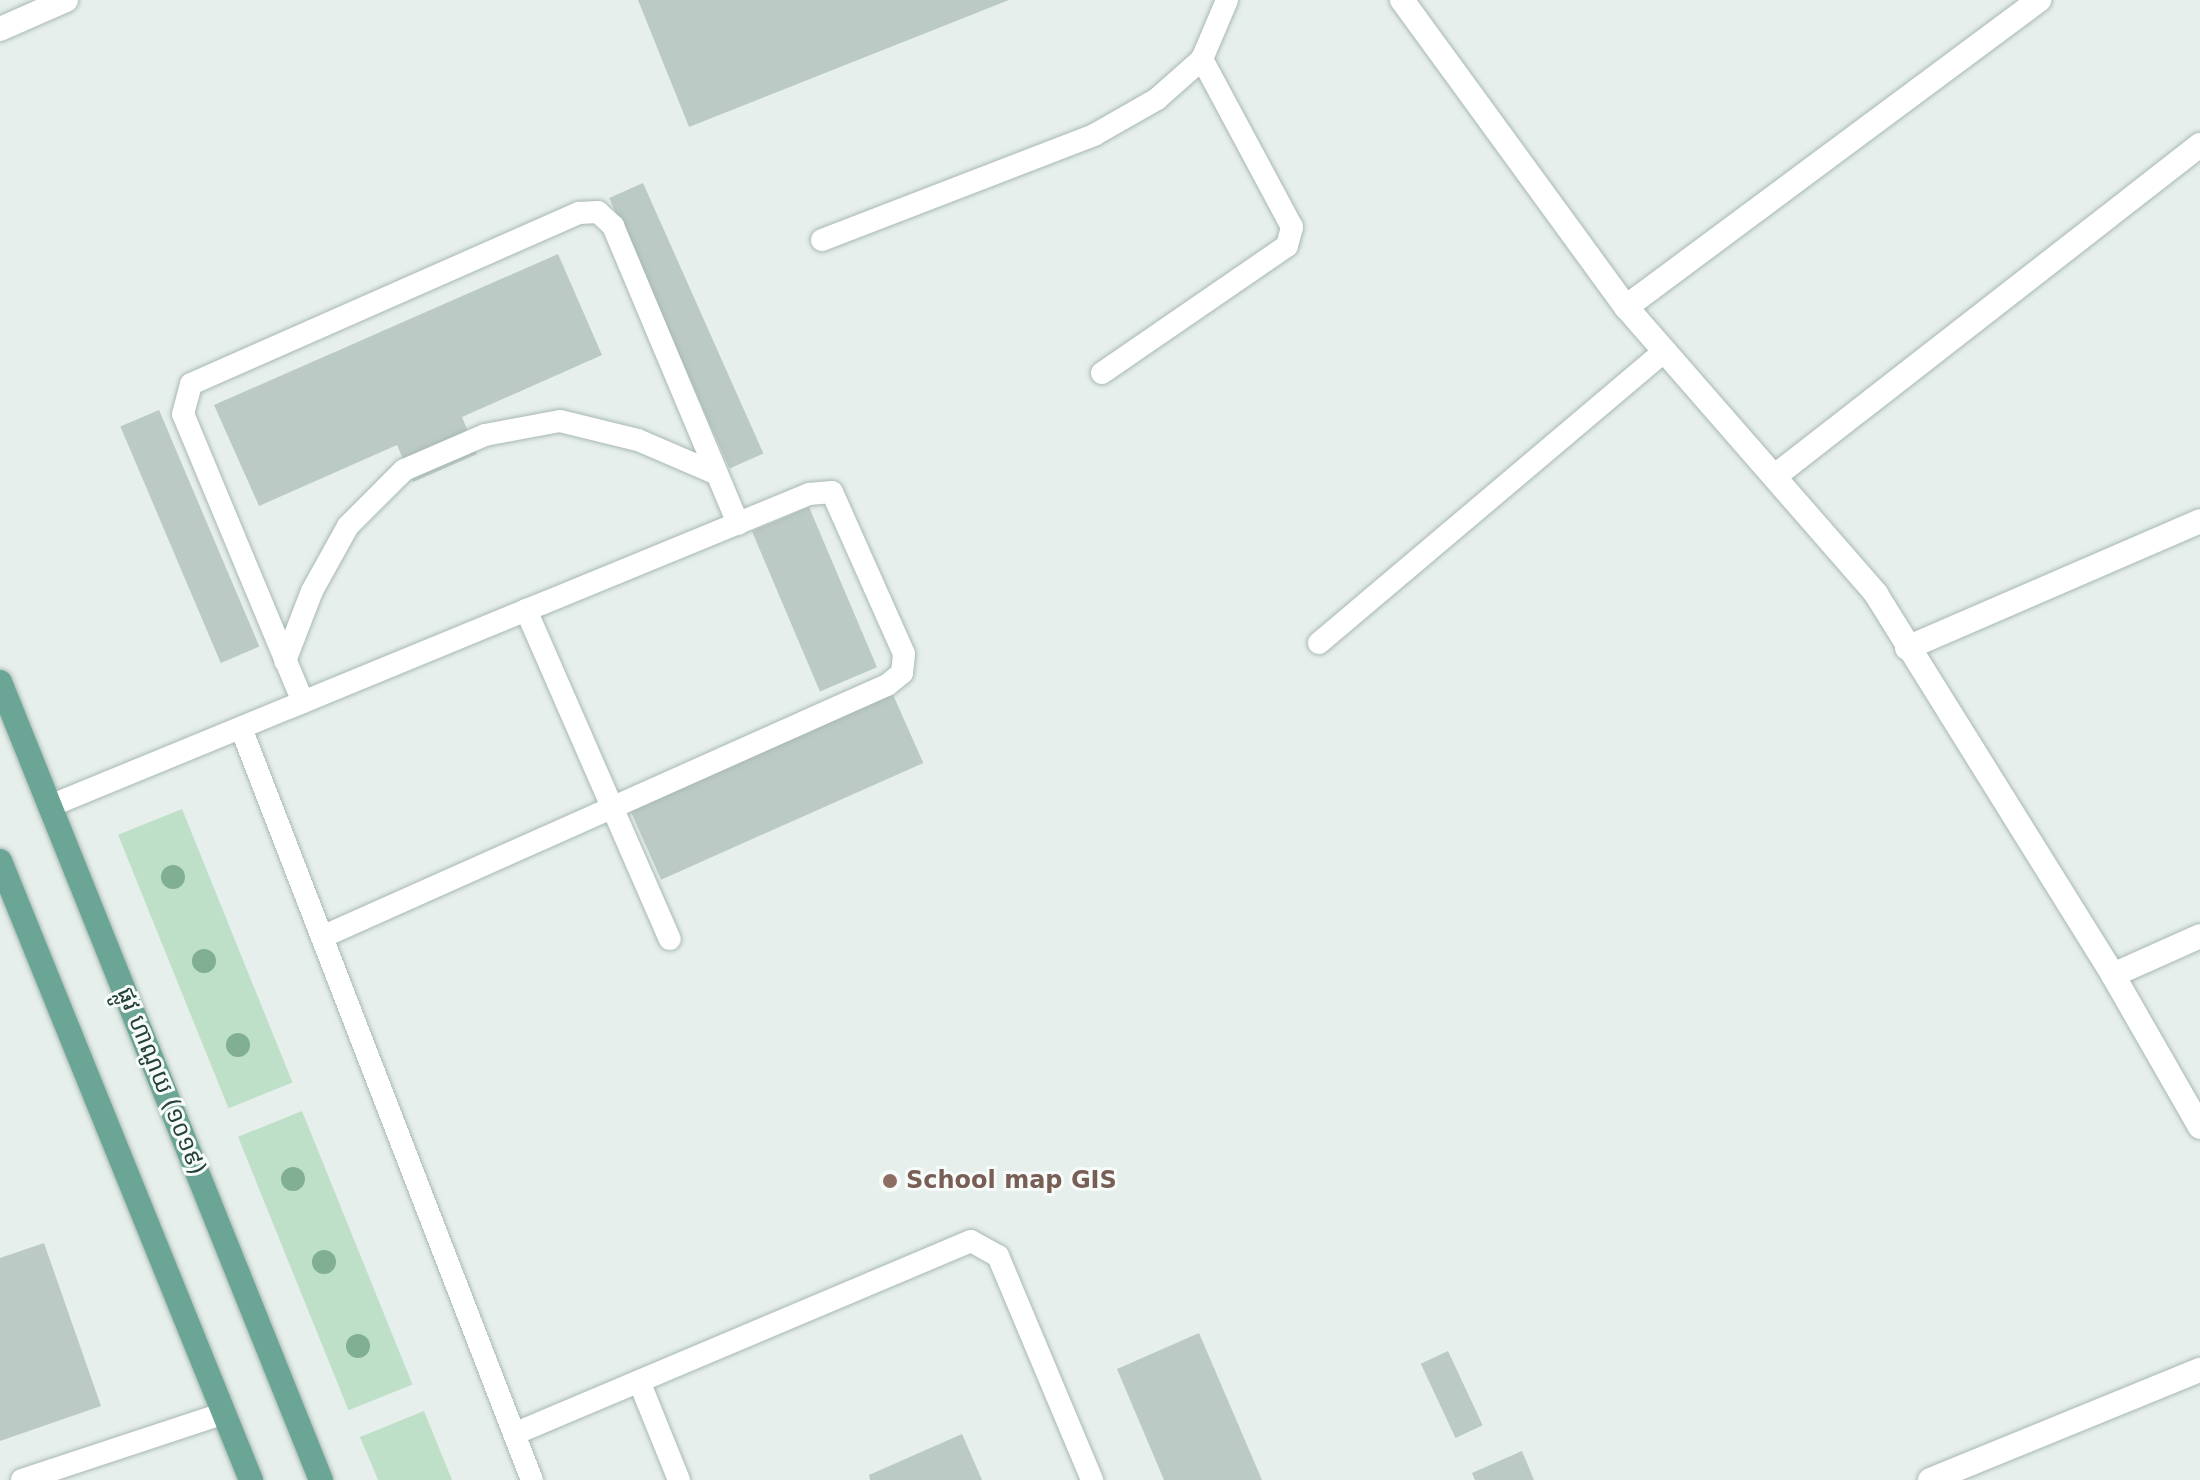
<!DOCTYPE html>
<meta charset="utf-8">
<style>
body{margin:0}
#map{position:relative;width:2200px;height:1480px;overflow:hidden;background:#e6efeb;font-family:"DejaVu Sans","Noto Sans Khmer",sans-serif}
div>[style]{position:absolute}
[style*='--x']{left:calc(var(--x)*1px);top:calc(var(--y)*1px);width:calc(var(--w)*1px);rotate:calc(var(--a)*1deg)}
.green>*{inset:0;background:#bfe0c8;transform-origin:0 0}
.building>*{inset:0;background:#bbcac4;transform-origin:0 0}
.roads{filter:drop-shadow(0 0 2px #a8b8b2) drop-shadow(0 0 2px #a8b8b2)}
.lane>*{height:22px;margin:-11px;padding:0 11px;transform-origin:11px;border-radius:11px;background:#fff}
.street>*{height:24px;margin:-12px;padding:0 12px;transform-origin:12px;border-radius:12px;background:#fff}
.primary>*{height:24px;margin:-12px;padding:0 12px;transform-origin:12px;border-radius:12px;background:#6aa596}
.trees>*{width:24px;height:24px;margin:-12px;border-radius:50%;background:#80af93}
.dots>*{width:22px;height:22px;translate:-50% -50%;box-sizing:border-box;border:4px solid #f7fbf9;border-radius:50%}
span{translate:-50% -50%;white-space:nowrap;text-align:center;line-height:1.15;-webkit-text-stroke:6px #f7fbf9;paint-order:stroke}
.street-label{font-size:24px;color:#24423a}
.education-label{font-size:24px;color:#785e54;font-weight:700}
.left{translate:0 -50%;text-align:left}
</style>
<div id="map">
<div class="green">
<div style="left:182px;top:809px;width:295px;height:69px;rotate:68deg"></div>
<div style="left:302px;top:1111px;width:295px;height:69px;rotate:68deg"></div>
<div style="clip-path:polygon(424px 1411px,452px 1480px,378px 1480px,360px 1437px)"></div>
</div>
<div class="building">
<div style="clip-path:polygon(638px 0,1009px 0,689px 127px)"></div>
<div style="left:643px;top:183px;width:296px;height:37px;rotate:66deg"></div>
<div style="clip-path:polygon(558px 254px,602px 355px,462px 417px,477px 454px,413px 482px,397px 445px,259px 506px,214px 405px)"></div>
<div style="left:159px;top:410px;width:257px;height:42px;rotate:67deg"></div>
<div style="left:809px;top:507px;width:174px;height:62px;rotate:67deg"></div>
<div style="left:890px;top:688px;width:82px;height:287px;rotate:66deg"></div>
<div style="clip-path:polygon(44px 1243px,101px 1406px,0 1441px,0 1258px)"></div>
<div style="clip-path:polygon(1199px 1333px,1262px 1480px,1164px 1480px,1117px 1369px)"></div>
<div style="left:1448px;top:1351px;width:82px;height:30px;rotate:65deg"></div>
<div style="clip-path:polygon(962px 1434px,982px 1480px,870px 1480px,869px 1475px)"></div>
<div style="clip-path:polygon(1522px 1451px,1534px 1480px,1475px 1480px,1472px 1473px)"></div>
</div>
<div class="roads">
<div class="lane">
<div style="--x:822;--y:240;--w:292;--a:-21.1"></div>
<div style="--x:1094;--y:135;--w:73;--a:-29.7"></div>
<div style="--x:1157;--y:99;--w:60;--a:-41.6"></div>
<div style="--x:1102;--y:373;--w:224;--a:-34.5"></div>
<div style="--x:1287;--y:246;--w:20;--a:-75"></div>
<div style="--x:1292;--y:227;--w:191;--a:-118.2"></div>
<div style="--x:1202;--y:59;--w:64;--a:-67"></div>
<div style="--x:526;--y:610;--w:359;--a:66.4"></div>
<div style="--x:1319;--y:643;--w:453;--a:-40.2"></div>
<div style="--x:285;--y:661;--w:75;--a:-68.9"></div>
<div style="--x:312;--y:591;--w:74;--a:-61"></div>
<div style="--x:348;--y:526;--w:79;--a:-45"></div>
<div style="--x:404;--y:470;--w:88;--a:-23.4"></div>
<div style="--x:485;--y:435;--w:76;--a:-10.6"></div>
<div style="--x:560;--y:421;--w:80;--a:13.7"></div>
<div style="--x:638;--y:440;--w:86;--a:23.3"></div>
<div style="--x:303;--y:702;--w:312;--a:-112.6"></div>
<div style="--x:183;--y:414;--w:31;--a:-75"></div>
<div style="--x:191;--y:384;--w:424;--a:-23.8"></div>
<div style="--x:579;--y:213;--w:19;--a:-3"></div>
<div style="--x:598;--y:212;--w:21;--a:43"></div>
<div style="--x:613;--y:226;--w:323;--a:67.2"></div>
<div style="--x:241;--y:728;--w:806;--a:68.85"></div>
<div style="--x:50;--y:806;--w:821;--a:-22.35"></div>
<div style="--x:809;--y:494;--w:23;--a:-5"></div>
<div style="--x:832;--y:492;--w:177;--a:66"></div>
<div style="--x:904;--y:654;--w:19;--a:96"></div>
<div style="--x:902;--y:673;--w:19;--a:141"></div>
<div style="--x:887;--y:685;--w:619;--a:155.96"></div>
<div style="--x:639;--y:1381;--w:107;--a:68"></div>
<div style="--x:514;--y:1434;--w:496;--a:-22.9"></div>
<div style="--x:971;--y:1241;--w:31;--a:29"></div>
<div style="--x:998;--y:1256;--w:243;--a:67.2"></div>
<div style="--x:22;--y:1480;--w:213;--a:-18.3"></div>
</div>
<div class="street">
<div style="--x:1402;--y:0;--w:380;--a:53.9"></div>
<div style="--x:1626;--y:307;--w:381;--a:48.9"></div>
<div style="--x:1876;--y:594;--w:449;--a:58.1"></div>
<div style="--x:2113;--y:975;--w:175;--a:60.2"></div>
<div style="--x:0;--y:29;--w:72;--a:-23.7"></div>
<div style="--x:1626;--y:307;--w:515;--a:-36.62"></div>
<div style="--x:1775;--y:476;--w:539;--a:-37.91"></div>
<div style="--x:1907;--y:648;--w:319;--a:-23.4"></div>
<div style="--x:2113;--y:975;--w:95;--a:-24.1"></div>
<div style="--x:1930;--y:1480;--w:292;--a:-22.2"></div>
</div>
<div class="primary">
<div style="--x:0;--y:682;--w:860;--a:68.09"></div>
<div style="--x:0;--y:861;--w:668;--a:67.93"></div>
</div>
</div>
<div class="trees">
<div style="left:173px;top:877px"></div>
<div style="left:204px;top:961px"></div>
<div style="left:238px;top:1045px"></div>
<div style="left:293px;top:1179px"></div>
<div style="left:324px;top:1262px"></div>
<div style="left:358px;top:1346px"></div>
</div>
<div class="dots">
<div style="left:890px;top:1181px;background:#8d6e63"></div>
</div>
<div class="street-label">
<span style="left:161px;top:1081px;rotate:68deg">ផ្លូវ ហាណូយ (១០១៩)</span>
</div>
<div class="education-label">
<span class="left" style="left:906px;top:1181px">School map GIS</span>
</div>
</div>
